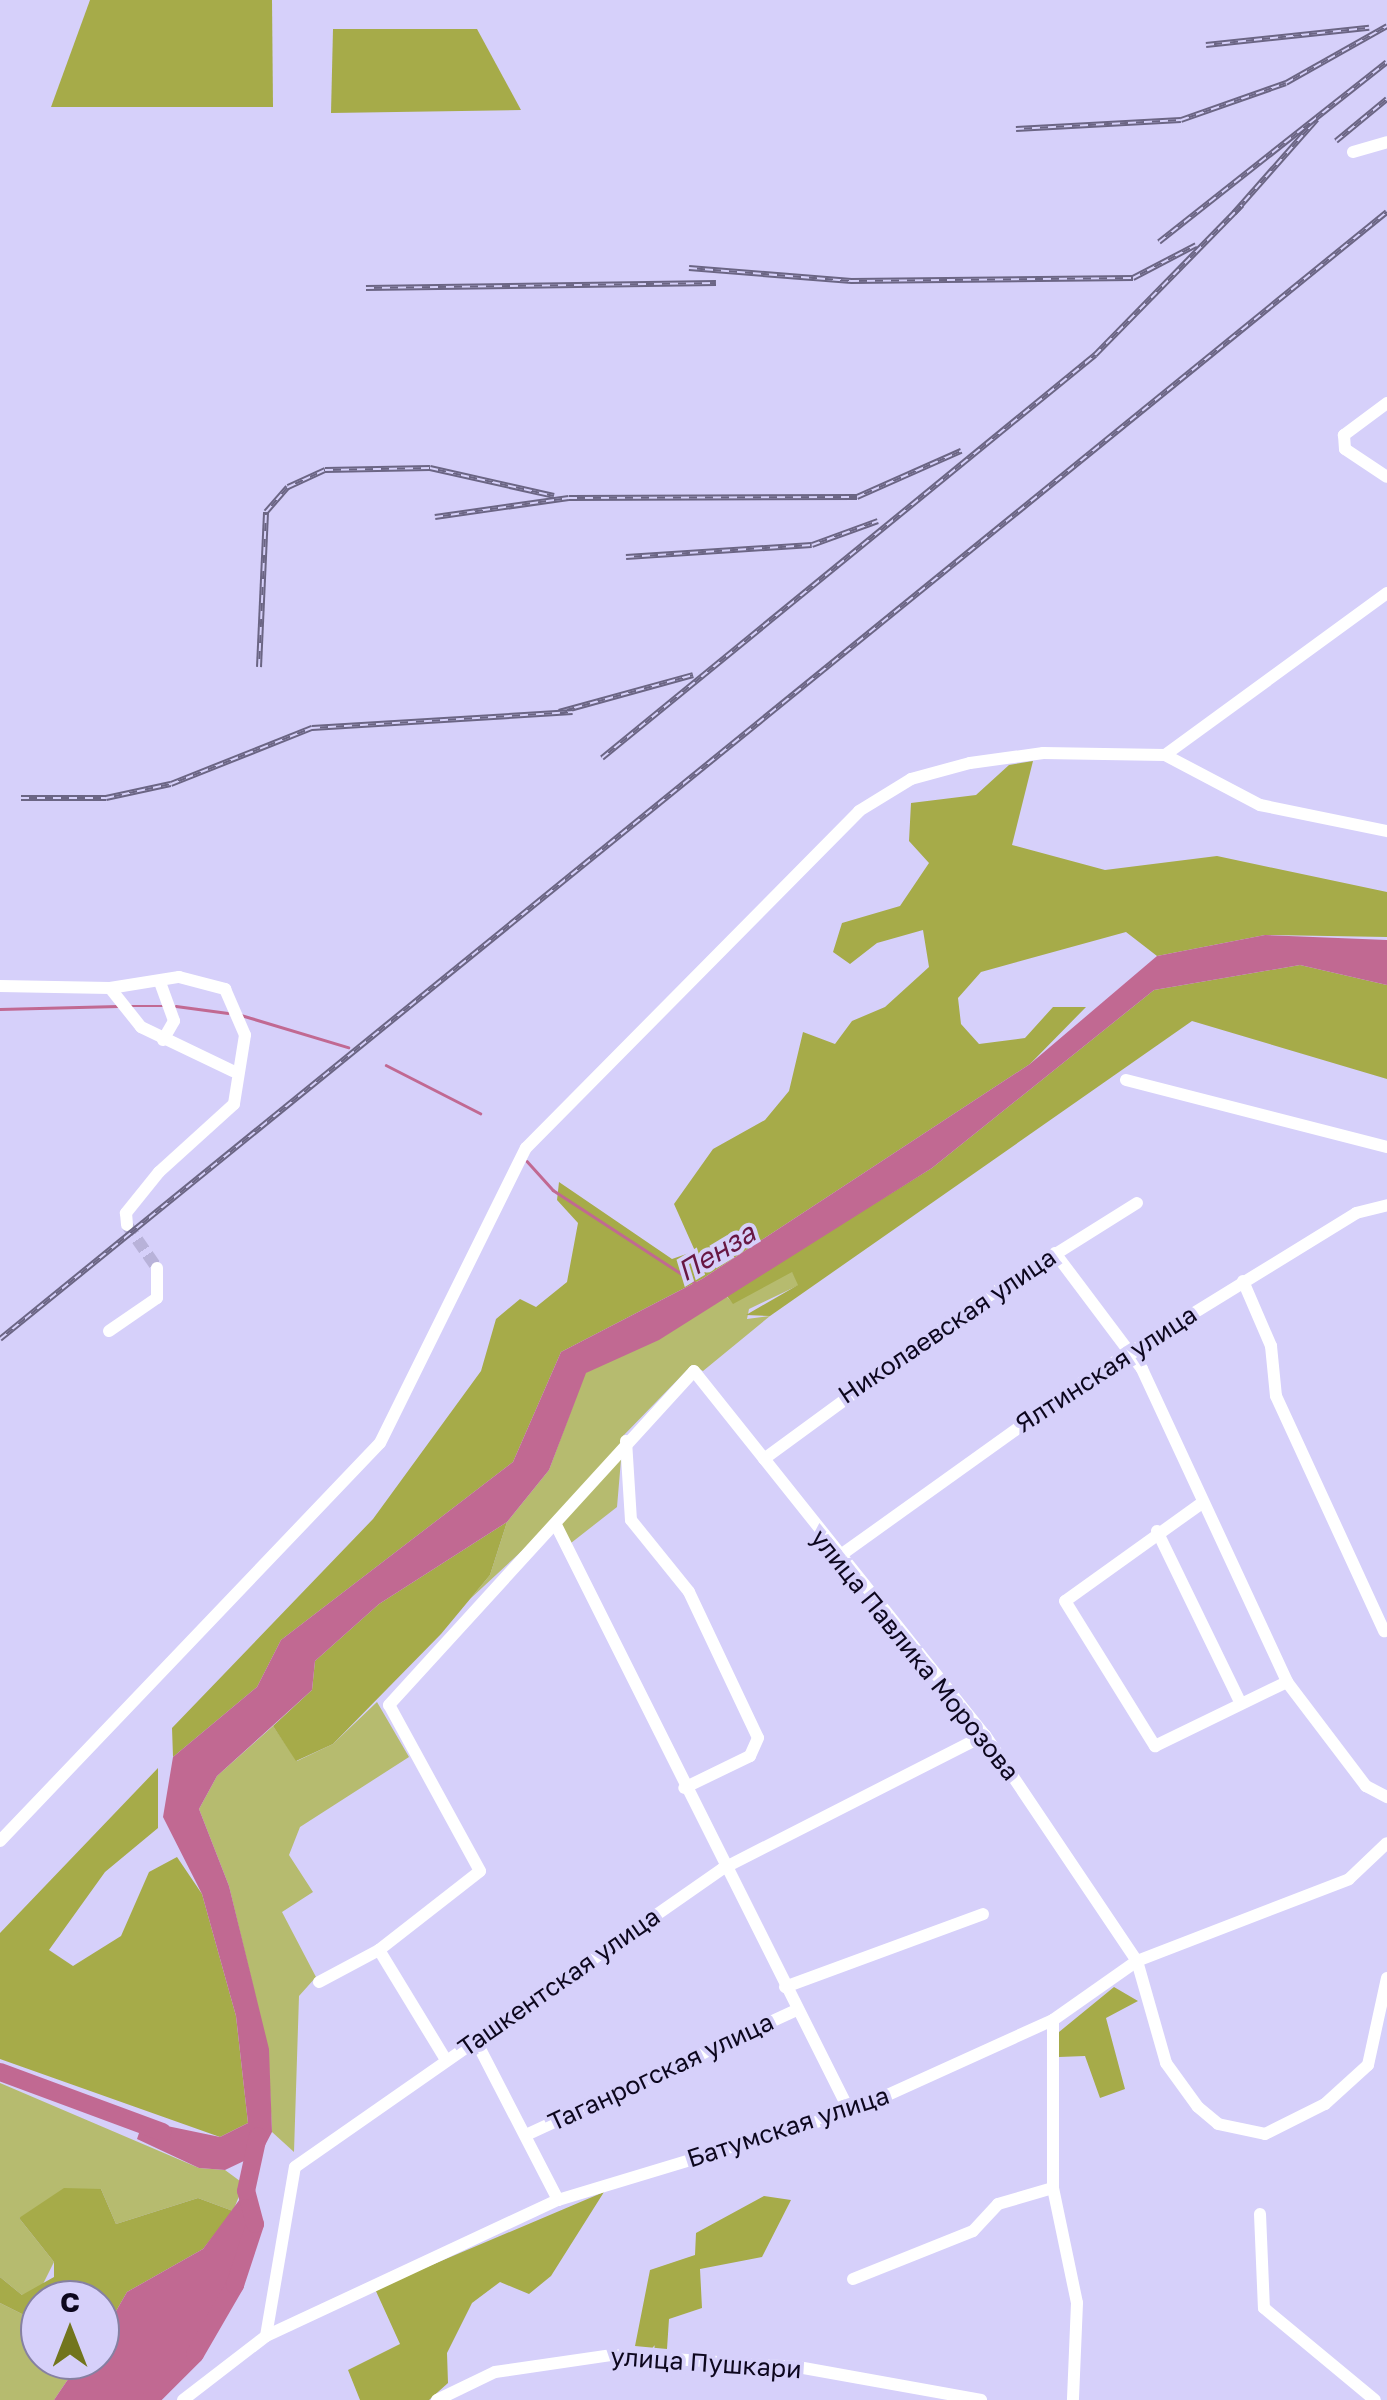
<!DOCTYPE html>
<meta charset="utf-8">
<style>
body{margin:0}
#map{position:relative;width:1387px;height:2400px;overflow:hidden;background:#d6d0fa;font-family:"Golos Text",sans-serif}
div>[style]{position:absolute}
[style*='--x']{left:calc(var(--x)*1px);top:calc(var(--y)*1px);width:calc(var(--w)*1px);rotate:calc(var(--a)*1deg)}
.green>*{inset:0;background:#b6bb6f}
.forest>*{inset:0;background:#a6ab49}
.water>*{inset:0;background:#c16992}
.stream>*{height:2.5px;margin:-1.25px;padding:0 1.25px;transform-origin:1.25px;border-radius:1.25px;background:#c16992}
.river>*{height:18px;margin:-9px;padding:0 9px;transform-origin:9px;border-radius:9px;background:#c16992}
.minor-tunnel>*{height:12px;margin-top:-6px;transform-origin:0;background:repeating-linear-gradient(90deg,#b8b2d9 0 12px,transparent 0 18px)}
.minor>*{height:12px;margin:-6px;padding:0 6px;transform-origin:6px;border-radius:6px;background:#fff}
.rail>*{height:6px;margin-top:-3px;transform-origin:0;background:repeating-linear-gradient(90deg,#d6d0fa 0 8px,#6b6584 0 16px);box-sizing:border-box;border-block:2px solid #6b6584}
span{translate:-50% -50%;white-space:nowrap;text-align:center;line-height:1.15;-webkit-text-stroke:8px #d6d0fa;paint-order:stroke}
.street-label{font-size:25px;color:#0d071e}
.water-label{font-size:28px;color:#681743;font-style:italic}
.north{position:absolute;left:20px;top:2280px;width:100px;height:100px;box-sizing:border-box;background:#d6d0fa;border:2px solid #8680a2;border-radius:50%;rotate:0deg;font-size:28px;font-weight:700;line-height:40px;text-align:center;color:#0d071e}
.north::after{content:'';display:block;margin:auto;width:35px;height:45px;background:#72751d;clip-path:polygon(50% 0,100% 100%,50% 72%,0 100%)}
</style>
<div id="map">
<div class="green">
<div style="clip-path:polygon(792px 1271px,799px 1285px,749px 1309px,747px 1319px,770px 1316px,703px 1371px,692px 1365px,623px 1436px,617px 1507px,571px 1543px,553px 1522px,470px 1599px,490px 1575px,507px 1522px,549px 1470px,585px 1373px,725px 1295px,733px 1303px)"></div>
<div style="clip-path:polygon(377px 1702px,409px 1757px,300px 1827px,289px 1855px,313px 1892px,282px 1912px,316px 1977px,299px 1996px,294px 2152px,272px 2132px,268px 2049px,229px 1886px,199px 1809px,217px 1776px,273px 1726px,297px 1761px,333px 1744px)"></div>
<div style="clip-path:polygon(0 2083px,199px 2168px,225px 2170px,244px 2184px,233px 2211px,198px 2198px,116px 2224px,101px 2189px,19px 2218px,54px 2262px,38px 2294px,22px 2295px,0 2277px)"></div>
<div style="clip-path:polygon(0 2303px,40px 2323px,40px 2360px,81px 2360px,54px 2400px,0 2400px)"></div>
</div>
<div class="forest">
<div style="clip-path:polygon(90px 0,272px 0,273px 107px,51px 107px)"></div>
<div style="clip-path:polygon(333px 29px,477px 29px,521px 110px,331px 113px)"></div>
<div style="clip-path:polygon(1033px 761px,1012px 845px,1105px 870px,1217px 856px,1387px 892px,1387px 937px,1265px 935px,1157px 956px,1126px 932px,981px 972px,958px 998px,961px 1024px,979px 1044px,1025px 1038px,1053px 1007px,1086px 1007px,1030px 1064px,702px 1279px,561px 1352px,513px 1462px,281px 1640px,257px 1687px,173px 1757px,172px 1728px,373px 1519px,481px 1371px,496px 1319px,520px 1299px,536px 1307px,567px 1282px,578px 1223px,557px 1200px,559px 1182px,672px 1259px,695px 1251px,674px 1204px,713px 1149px,765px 1120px,789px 1091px,803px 1032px,835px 1044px,852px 1021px,885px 1007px,929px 967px,923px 930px,877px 943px,850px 964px,833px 952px,842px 923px,900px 906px,929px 863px,909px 841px,911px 803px,976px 795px,1009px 765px)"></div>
<div style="clip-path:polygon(1300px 965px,1387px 985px,1387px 1079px,1192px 1021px,770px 1316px,746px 1315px,798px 1285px,792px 1272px,733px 1304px,726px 1295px,932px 1168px,1154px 990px)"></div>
<div style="clip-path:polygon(507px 1522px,490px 1575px,441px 1634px,333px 1744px,296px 1761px,273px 1726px,312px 1690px,315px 1661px,379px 1604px)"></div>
<div style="clip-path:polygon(158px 1768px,158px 1828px,105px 1872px,49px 1950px,73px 1966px,121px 1936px,149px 1872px,177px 1857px,202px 1894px,236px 2016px,248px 2123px,220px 2137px,0 2059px,0 1933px)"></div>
<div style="clip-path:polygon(1114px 1987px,1138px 2001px,1106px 2018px,1125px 2089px,1100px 2098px,1085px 2056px,1059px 2057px,1059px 2032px)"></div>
<div style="clip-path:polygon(64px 2188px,101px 2189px,116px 2224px,198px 2198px,233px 2211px,203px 2249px,127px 2292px,100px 2339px,100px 2300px,40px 2300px,40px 2323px,0 2303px,0 2277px,22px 2295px,54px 2277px,54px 2262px,19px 2218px)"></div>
<div style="clip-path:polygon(604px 2192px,551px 2276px,529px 2294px,500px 2282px,472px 2303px,447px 2353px,448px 2383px,429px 2400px,360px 2400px,348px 2370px,400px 2344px,375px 2289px)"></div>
<div style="clip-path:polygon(764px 2196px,791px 2200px,762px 2257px,700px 2269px,702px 2308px,669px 2319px,667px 2349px,635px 2346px,650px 2270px,695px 2255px,696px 2233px)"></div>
</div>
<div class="water">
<div style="clip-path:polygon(1265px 935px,1387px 940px,1387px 985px,1300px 965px,1154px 990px,932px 1168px,659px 1340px,586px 1373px,549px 1470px,507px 1522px,379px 1604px,315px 1661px,312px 1690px,217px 1776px,199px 1809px,229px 1886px,269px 2049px,272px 2132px,261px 2153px,225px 2170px,199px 2168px,137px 2139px,143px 2121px,220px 2137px,248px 2123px,236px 2016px,202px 1894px,163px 1817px,173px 1757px,257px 1687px,281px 1640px,513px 1462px,561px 1352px,702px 1279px,1030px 1064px,1157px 956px)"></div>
<div style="clip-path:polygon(246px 2191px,255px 2224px,235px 2285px,195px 2354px,149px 2400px,54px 2400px,81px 2360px,100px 2360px,100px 2339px,127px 2292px,203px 2249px)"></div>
</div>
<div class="stream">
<div style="--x:131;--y:1006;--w:32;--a:0"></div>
<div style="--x:176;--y:1006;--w:52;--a:7.7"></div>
<div style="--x:0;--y:1009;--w:118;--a:-1.5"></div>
<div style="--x:241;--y:1015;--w:112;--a:16.7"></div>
<div style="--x:386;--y:1065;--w:106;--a:27.1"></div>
<div style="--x:527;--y:1161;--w:39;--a:48"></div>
<div style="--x:553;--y:1190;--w:172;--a:33.1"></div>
</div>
<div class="river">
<div style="--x:0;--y:2072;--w:173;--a:20.3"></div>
<div style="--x:149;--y:2400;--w:65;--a:-45"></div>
<div style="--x:195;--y:2354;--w:80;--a:-59.9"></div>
<div style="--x:235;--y:2285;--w:64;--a:-71.8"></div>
<div style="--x:255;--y:2224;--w:34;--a:-105"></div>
<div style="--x:246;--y:2191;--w:56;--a:-77.7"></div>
</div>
<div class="minor-tunnel">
<div style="--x:127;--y:1225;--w:52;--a:55.1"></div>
</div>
<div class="minor">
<div style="--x:1353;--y:152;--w:35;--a:-16"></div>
<div style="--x:1387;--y:403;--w:54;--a:143.3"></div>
<div style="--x:1344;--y:435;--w:14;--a:86"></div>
<div style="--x:1345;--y:449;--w:50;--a:33.7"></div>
<div style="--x:1165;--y:755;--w:275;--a:-36.1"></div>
<div style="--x:161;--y:985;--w:38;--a:70"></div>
<div style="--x:174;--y:1021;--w:22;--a:120"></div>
<div style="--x:0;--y:986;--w:110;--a:1"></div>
<div style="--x:110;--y:988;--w:50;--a:51.5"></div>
<div style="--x:141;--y:1027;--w:102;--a:25.6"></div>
<div style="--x:110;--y:988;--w:70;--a:-9.1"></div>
<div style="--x:179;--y:977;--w:48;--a:14.6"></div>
<div style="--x:225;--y:989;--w:50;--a:66.5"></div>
<div style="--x:245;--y:1035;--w:70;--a:99.1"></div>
<div style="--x:234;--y:1104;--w:101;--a:137.8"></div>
<div style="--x:159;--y:1172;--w:53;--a:128.8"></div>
<div style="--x:126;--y:1213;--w:12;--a:85"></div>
<div style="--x:1126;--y:1080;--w:269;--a:14.4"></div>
<div style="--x:1055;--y:1253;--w:145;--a:53.1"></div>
<div style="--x:1142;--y:1369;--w:345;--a:65.1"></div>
<div style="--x:1287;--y:1682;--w:131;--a:52.8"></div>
<div style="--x:1366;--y:1786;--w:24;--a:28"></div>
<div style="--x:1243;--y:1281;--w:71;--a:66.7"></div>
<div style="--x:1271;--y:1346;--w:50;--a:84.3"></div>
<div style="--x:1276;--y:1396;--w:259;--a:65.3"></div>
<div style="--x:109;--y:1331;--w:58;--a:-34.5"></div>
<div style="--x:157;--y:1298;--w:30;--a:-90"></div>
<div style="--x:626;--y:1441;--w:79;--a:86.4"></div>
<div style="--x:631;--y:1520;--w:92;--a:51.1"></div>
<div style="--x:689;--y:1592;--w:161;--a:64.7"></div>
<div style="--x:758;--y:1738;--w:20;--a:114"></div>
<div style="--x:750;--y:1756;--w:73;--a:154.1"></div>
<div style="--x:764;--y:1459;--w:263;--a:-36.2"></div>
<div style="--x:976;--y:1304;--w:190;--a:-32.1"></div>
<div style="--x:1202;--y:1503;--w:168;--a:144.4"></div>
<div style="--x:1065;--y:1601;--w:171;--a:58.2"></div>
<div style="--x:1155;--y:1746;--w:147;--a:-25.9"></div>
<div style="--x:557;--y:1527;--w:654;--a:63.4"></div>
<div style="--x:1157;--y:1531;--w:192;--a:64.1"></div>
<div style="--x:838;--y:1557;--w:304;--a:-35.6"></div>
<div style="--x:1085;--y:1380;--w:318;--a:-31.6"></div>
<div style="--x:1356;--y:1213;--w:32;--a:-14"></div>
<div style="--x:0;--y:1841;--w:550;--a:-46.33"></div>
<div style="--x:380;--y:1443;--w:329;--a:-63.7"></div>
<div style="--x:526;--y:1148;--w:474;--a:-45.3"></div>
<div style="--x:859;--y:811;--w:61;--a:-31.6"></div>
<div style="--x:911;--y:779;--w:61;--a:-15.2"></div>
<div style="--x:970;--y:763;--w:74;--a:-7.8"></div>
<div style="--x:1043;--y:753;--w:122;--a:0.9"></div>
<div style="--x:1165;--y:755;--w:107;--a:27.8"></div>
<div style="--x:1260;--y:805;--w:130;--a:11.6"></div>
<div style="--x:319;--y:1982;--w:68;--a:-28.1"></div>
<div style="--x:785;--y:1987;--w:211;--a:-20.2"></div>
<div style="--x:1053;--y:2020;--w:168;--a:90"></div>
<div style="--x:1053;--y:2188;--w:117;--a:78.2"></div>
<div style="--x:1077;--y:2303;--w:97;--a:92.4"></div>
<div style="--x:476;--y:2041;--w:179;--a:62.7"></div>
<div style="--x:446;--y:2060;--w:129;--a:-121.3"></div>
<div style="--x:379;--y:1950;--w:128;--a:-38"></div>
<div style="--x:480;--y:1871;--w:189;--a:-118.7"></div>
<div style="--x:389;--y:1705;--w:452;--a:-47.6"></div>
<div style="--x:694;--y:1371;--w:466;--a:51.4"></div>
<div style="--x:985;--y:1735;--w:272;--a:56.1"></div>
<div style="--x:1137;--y:1961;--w:106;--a:74.1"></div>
<div style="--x:1166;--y:2063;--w:54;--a:54"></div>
<div style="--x:1198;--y:2107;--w:26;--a:40"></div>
<div style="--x:1218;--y:2124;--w:48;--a:12"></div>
<div style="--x:1265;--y:2134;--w:67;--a:-26.6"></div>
<div style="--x:1325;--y:2104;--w:58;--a:-42.2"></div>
<div style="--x:1368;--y:2065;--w:89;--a:-77.7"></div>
<div style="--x:526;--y:2135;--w:298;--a:-24.8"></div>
<div style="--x:1260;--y:2214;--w:94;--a:87.6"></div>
<div style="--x:1264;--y:2308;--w:144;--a:39.7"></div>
<div style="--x:853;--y:2279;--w:129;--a:-21.8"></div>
<div style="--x:973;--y:2231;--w:37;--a:-47"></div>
<div style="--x:998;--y:2204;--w:57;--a:-16.2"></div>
<div style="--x:266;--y:2336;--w:171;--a:-80.3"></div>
<div style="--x:295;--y:2167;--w:521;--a:-34.91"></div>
<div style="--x:722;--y:1869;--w:295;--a:-27"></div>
<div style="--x:183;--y:2400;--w:105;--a:-37.6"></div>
<div style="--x:266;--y:2336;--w:322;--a:-25"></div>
<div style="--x:558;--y:2200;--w:305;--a:-16.8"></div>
<div style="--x:850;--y:2112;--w:223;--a:-24.4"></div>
<div style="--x:1053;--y:2020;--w:103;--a:-35.1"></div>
<div style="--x:1137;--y:1961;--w:227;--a:-21.1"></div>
<div style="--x:1349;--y:1879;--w:52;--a:-43.5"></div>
<div style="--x:437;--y:2400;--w:64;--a:-25.8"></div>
<div style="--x:495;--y:2372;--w:117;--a:-8.3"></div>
<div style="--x:611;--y:2355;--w:187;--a:3.7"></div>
<div style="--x:798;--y:2367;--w:186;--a:10.2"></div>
</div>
<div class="rail">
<div style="--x:1206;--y:45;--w:164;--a:-6"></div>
<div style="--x:1016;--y:129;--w:165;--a:-3.1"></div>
<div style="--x:1181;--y:120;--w:111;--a:-19.4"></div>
<div style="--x:1286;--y:83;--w:116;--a:-29.4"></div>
<div style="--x:1336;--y:141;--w:66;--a:-39.5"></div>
<div style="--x:1234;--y:213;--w:125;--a:-48.6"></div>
<div style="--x:1159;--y:242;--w:290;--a:-38.3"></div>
<div style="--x:689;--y:268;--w:163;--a:4.6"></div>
<div style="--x:851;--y:281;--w:282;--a:-0.6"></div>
<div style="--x:1133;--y:278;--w:71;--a:-27.6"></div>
<div style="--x:366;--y:288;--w:350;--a:-0.8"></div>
<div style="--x:435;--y:517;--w:135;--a:-8.1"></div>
<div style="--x:569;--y:498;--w:288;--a:-0.2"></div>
<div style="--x:857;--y:497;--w:114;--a:-23.9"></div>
<div style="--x:626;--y:557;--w:186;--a:-3.7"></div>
<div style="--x:812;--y:545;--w:70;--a:-20"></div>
<div style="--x:259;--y:667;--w:155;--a:-87.4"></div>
<div style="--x:266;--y:512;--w:33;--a:-49"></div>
<div style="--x:288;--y:487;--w:41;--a:-24.7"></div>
<div style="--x:325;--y:470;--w:105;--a:-1.1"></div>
<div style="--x:430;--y:468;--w:127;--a:12.7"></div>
<div style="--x:559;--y:712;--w:139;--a:-15.4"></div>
<div style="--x:602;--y:758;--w:637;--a:-39.26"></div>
<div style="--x:1095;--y:355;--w:210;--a:-45.6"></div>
<div style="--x:21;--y:798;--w:85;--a:0"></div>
<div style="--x:106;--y:798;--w:66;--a:-12.2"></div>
<div style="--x:171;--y:784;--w:152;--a:-21.7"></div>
<div style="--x:312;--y:728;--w:261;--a:-3.5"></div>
<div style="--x:0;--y:1339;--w:1787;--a:-39.1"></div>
</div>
<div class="street-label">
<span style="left:947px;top:1326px;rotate:-34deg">Николаевская улица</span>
<span style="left:1106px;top:1369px;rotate:-33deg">Ялтинская улица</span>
<span style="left:915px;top:1655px;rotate:51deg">улица Павлика Морозова</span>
<span style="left:559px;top:1982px;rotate:-35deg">Ташкентская улица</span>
<span style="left:661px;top:2072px;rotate:-25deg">Таганрогская улица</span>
<span style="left:788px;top:2127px;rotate:-18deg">Батумская улица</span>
<span style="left:706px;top:2363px;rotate:4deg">улица Пушкари</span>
</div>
<div class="water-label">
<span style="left:716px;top:1252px;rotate:-31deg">Пенза</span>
</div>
<div class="north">С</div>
</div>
